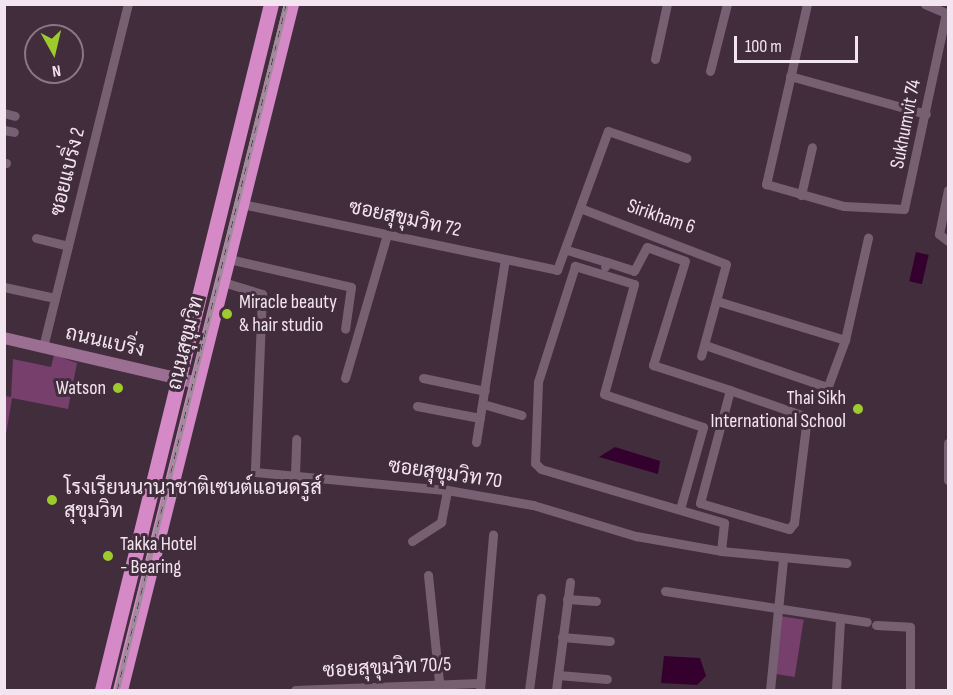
<!DOCTYPE html>
<meta charset="utf-8">
<style>
body{margin:0}
#map{position:relative;width:953px;height:695px;overflow:hidden;background:#422d3d;font-family:"Sofia Sans Condensed",Sarabun,sans-serif}
div>[style]{position:absolute}
[style*='--x']{left:calc(var(--x)*1px);top:calc(var(--y)*1px);width:calc(var(--w)*1px);rotate:calc(var(--a)*1deg)}
.green>*{inset:0;background:#763f6c;transform-origin:0 0}
.water>*{inset:0;background:#34002d;transform-origin:0 0}
.minor>*{height:9px;margin:-4.5px;padding:0 4.5px;transform-origin:4.5px;border-radius:4.5px;background:#776072}
.secondary>*{height:12px;margin:-6px;padding:0 6px;transform-origin:6px;border-radius:6px;background:#9b6f92}
.trunk>*{height:15px;margin:-7.5px;padding:0 7.5px;transform-origin:7.5px;border-radius:7.5px;background:#d689c7}
.rail>*{height:4.5px;margin-top:-2.25px;transform-origin:0;background:repeating-linear-gradient(90deg,#422d3d 0 7px,#9c8b98 0 14px);box-sizing:border-box;border-block:2px solid #9c8b98}
.dots>*{width:16px;height:16px;translate:-50% -50%;box-sizing:border-box;border:3px solid #422d3d;border-radius:50%}
span{translate:-50% -50%;white-space:nowrap;text-align:center;line-height:1.15;-webkit-text-stroke:6px #422d3d;paint-order:stroke}
.street-label{font-size:20px;color:#f3e5ef}
.poi-label{font-size:20px;color:#f3e5ef}
.left{translate:0 -50%;text-align:left}
.right{translate:-100% -50%;text-align:right}
.frame{position:absolute;inset:0;border:6px solid #f3e5ef;pointer-events:none}
.north{position:absolute;left:24px;top:24px;width:60px;height:60px;box-sizing:border-box;background:#422d3d;border:2px solid #897784;border-radius:50%;rotate:172deg;font-size:16px;font-weight:700;line-height:24px;text-align:center;color:#f3e5ef}
.north::after{content:'';display:block;margin:auto;width:21px;height:27px;background:#9fca2e;clip-path:polygon(50% 0,100% 100%,50% 72%,0 100%)}
.scale{position:absolute;left:734px;top:36px;width:124px;height:27px;box-sizing:border-box;border:3px solid #f3e5ef;border-top:0;padding-left:8px;font-size:18px;line-height:21px;white-space:nowrap;color:#f3e5ef;-webkit-text-stroke:4px #422d3d;paint-order:stroke}
</style>
<div id="map">
<div class="green">
<div style="clip-path:polygon(54px 355px,77px 363px,68px 409px,12px 398px,5px 440px,5px 396px,11px 397px,13px 359px,51px 367px)"></div>
<div style="left:780px;top:616px;width:24px;height:58px;rotate:9deg"></div>
</div>
<div class="water">
<div style="left:916px;top:252px;width:13px;height:30px;rotate:13deg"></div>
<div style="clip-path:polygon(615px 447px,660px 461px,658px 474px,599px 457px)"></div>
<div style="clip-path:polygon(664px 656px,700px 658px,706px 676px,697px 685px,661px 683px)"></div>
</div>
<div class="minor">
<div style="--x:807;--y:4;--w:185;--a:102.8"></div>
<div style="--x:766;--y:184;--w:81;--a:15.8"></div>
<div style="--x:844;--y:206;--w:60;--a:2.9"></div>
<div style="--x:904;--y:209;--w:200;--a:-77.9"></div>
<div style="--x:946;--y:13;--w:23;--a:-157"></div>
<div style="--x:655;--y:59;--w:56;--a:-77.7"></div>
<div style="--x:710;--y:71;--w:69;--a:-75.8"></div>
<div style="--x:790;--y:76;--w:141;--a:15.6"></div>
<div style="--x:4;--y:113;--w:11;--a:15"></div>
<div style="--x:4;--y:130;--w:10;--a:11"></div>
<div style="--x:4;--y:163;--w:2;--a:0"></div>
<div style="--x:948;--y:190;--w:45;--a:101.6"></div>
<div style="--x:939;--y:234;--w:11;--a:38"></div>
<div style="--x:801;--y:195;--w:49;--a:-77.1"></div>
<div style="--x:242;--y:204;--w:322;--a:11.8"></div>
<div style="--x:557;--y:270;--w:148;--a:-69.9"></div>
<div style="--x:608;--y:131;--w:83;--a:18.9"></div>
<div style="--x:580;--y:208;--w:156;--a:21"></div>
<div style="--x:726;--y:264;--w:95;--a:105.2"></div>
<div style="--x:36;--y:238;--w:33;--a:14"></div>
<div style="--x:567;--y:250;--w:42;--a:16.7"></div>
<div style="--x:607;--y:262;--w:5;--a:112"></div>
<div style="--x:229;--y:259;--w:125;--a:12.9"></div>
<div style="--x:351;--y:287;--w:42;--a:98.1"></div>
<div style="--x:607;--y:262;--w:28;--a:18"></div>
<div style="--x:634;--y:271;--w:27;--a:-62"></div>
<div style="--x:647;--y:247;--w:40;--a:20.2"></div>
<div style="--x:685;--y:261;--w:109;--a:107.1"></div>
<div style="--x:653;--y:365;--w:81;--a:18"></div>
<div style="--x:730;--y:390;--w:117;--a:104.9"></div>
<div style="--x:700;--y:503;--w:93;--a:16.3"></div>
<div style="--x:789;--y:529;--w:8;--a:-50"></div>
<div style="--x:794;--y:523;--w:107;--a:-83"></div>
<div style="--x:807;--y:417;--w:82;--a:-160.7"></div>
<div style="--x:223;--y:282;--w:41;--a:17.1"></div>
<div style="--x:262;--y:294;--w:178;--a:92.3"></div>
<div style="--x:255;--y:472;--w:193;--a:5.4"></div>
<div style="--x:447;--y:490;--w:87;--a:9.9"></div>
<div style="--x:533;--y:505;--w:108;--a:16.8"></div>
<div style="--x:636;--y:536;--w:86;--a:10"></div>
<div style="--x:721;--y:551;--w:126;--a:5.5"></div>
<div style="--x:4;--y:287;--w:52;--a:12.2"></div>
<div style="--x:717;--y:301;--w:134;--a:16.9"></div>
<div style="--x:705;--y:345;--w:129;--a:19"></div>
<div style="--x:43;--y:347;--w:353;--a:-76.1"></div>
<div style="--x:345;--y:378;--w:150;--a:-73.7"></div>
<div style="--x:423;--y:378;--w:63;--a:11.8"></div>
<div style="--x:824;--y:397;--w:61;--a:-69.8"></div>
<div style="--x:845;--y:340;--w:105;--a:-77.3"></div>
<div style="--x:483;--y:404;--w:40;--a:16"></div>
<div style="--x:417;--y:406;--w:64;--a:10.8"></div>
<div style="--x:476;--y:442;--w:185;--a:-81"></div>
<div style="--x:948;--y:443;--w:37;--a:90"></div>
<div style="--x:295;--y:475;--w:36;--a:-88"></div>
<div style="--x:680;--y:509;--w:85;--a:-74.3"></div>
<div style="--x:703;--y:427;--w:104;--a:-161.6"></div>
<div style="--x:604;--y:394;--w:114;--a:-74.7"></div>
<div style="--x:634;--y:284;--w:62;--a:-163"></div>
<div style="--x:575;--y:266;--w:122;--a:107.7"></div>
<div style="--x:538;--y:382;--w:81;--a:92.1"></div>
<div style="--x:535;--y:463;--w:8;--a:45"></div>
<div style="--x:541;--y:469;--w:191;--a:16.4"></div>
<div style="--x:724;--y:523;--w:28;--a:96"></div>
<div style="--x:412;--y:541;--w:35;--a:-33"></div>
<div style="--x:441;--y:522;--w:33;--a:-79"></div>
<div style="--x:428;--y:575;--w:108;--a:84.1"></div>
<div style="--x:665;--y:591;--w:204;--a:8.7"></div>
<div style="--x:567;--y:599;--w:29;--a:4"></div>
<div style="--x:876;--y:625;--w:34;--a:3"></div>
<div style="--x:910;--y:627;--w:63;--a:90"></div>
<div style="--x:562;--y:637;--w:48;--a:4.8"></div>
<div style="--x:558;--y:675;--w:49;--a:4.7"></div>
<div style="--x:295;--y:690;--w:185;--a:-2.2"></div>
<div style="--x:480;--y:690;--w:156;--a:-85.2"></div>
<div style="--x:529;--y:690;--w:93;--a:-82.6"></div>
<div style="--x:556;--y:690;--w:109;--a:-82.6"></div>
<div style="--x:770;--y:690;--w:132;--a:-84.3"></div>
<div style="--x:836;--y:690;--w:69;--a:-86.7"></div>
</div>
<div class="secondary">
<div style="--x:4;--y:338;--w:199;--a:13.1"></div>
</div>
<div class="trunk">
<div style="--x:102;--y:690;--w:707;--a:-76.16"></div>
<div style="--x:120;--y:690;--w:707;--a:-76"></div>
</div>
<div class="rail">
<div style="--x:117;--y:690;--w:707;--a:-76.16"></div>
</div>
<div class="dots">
<div style="left:227px;top:314px;background:#9fca2e"></div>
<div style="left:118px;top:388px;background:#9fca2e"></div>
<div style="left:858px;top:409px;background:#9fca2e"></div>
<div style="left:52px;top:500px;background:#9fca2e"></div>
<div style="left:108px;top:556px;background:#9fca2e"></div>
</div>
<div class="street-label">
<span style="left:906px;top:124px;rotate:-79deg">Sukhumvit 74</span>
<span style="left:68px;top:172px;rotate:-76deg">ซอยแบริ่ง 2</span>
<span style="left:661px;top:217px;rotate:19deg">Sirikham 6</span>
<span style="left:405px;top:219px;rotate:12deg">ซอยสุขุมวิท 72</span>
<span style="left:105px;top:342px;rotate:13deg">ถนนแบริ่ง</span>
<span style="left:186px;top:343px;rotate:-76deg">ถนนสุขุมวิท</span>
<span style="left:445px;top:474px;rotate:8deg">ซอยสุขุมวิท 70</span>
<span style="left:387px;top:668px;rotate:-3deg">ซอยสุขุมวิท 70/5</span>
</div>
<div class="poi-label">
<span class="left" style="left:239px;top:314px">Miracle beauty<br>&amp; hair studio</span>
<span class="right" style="left:106px;top:388px">Watson</span>
<span class="right" style="left:846px;top:410px">Thai Sikh<br>International School</span>
<span class="left" style="left:64px;top:500px">โรงเรียนนานาชาติเซนต์แอนดรูส์<br>สุขุมวิท</span>
<span class="left" style="left:120px;top:556px">Takka Hotel<br>- Bearing</span>
</div>
<div class="frame"></div>
<div class="north">N</div>
<div class="scale">100 m</div>
</div>
